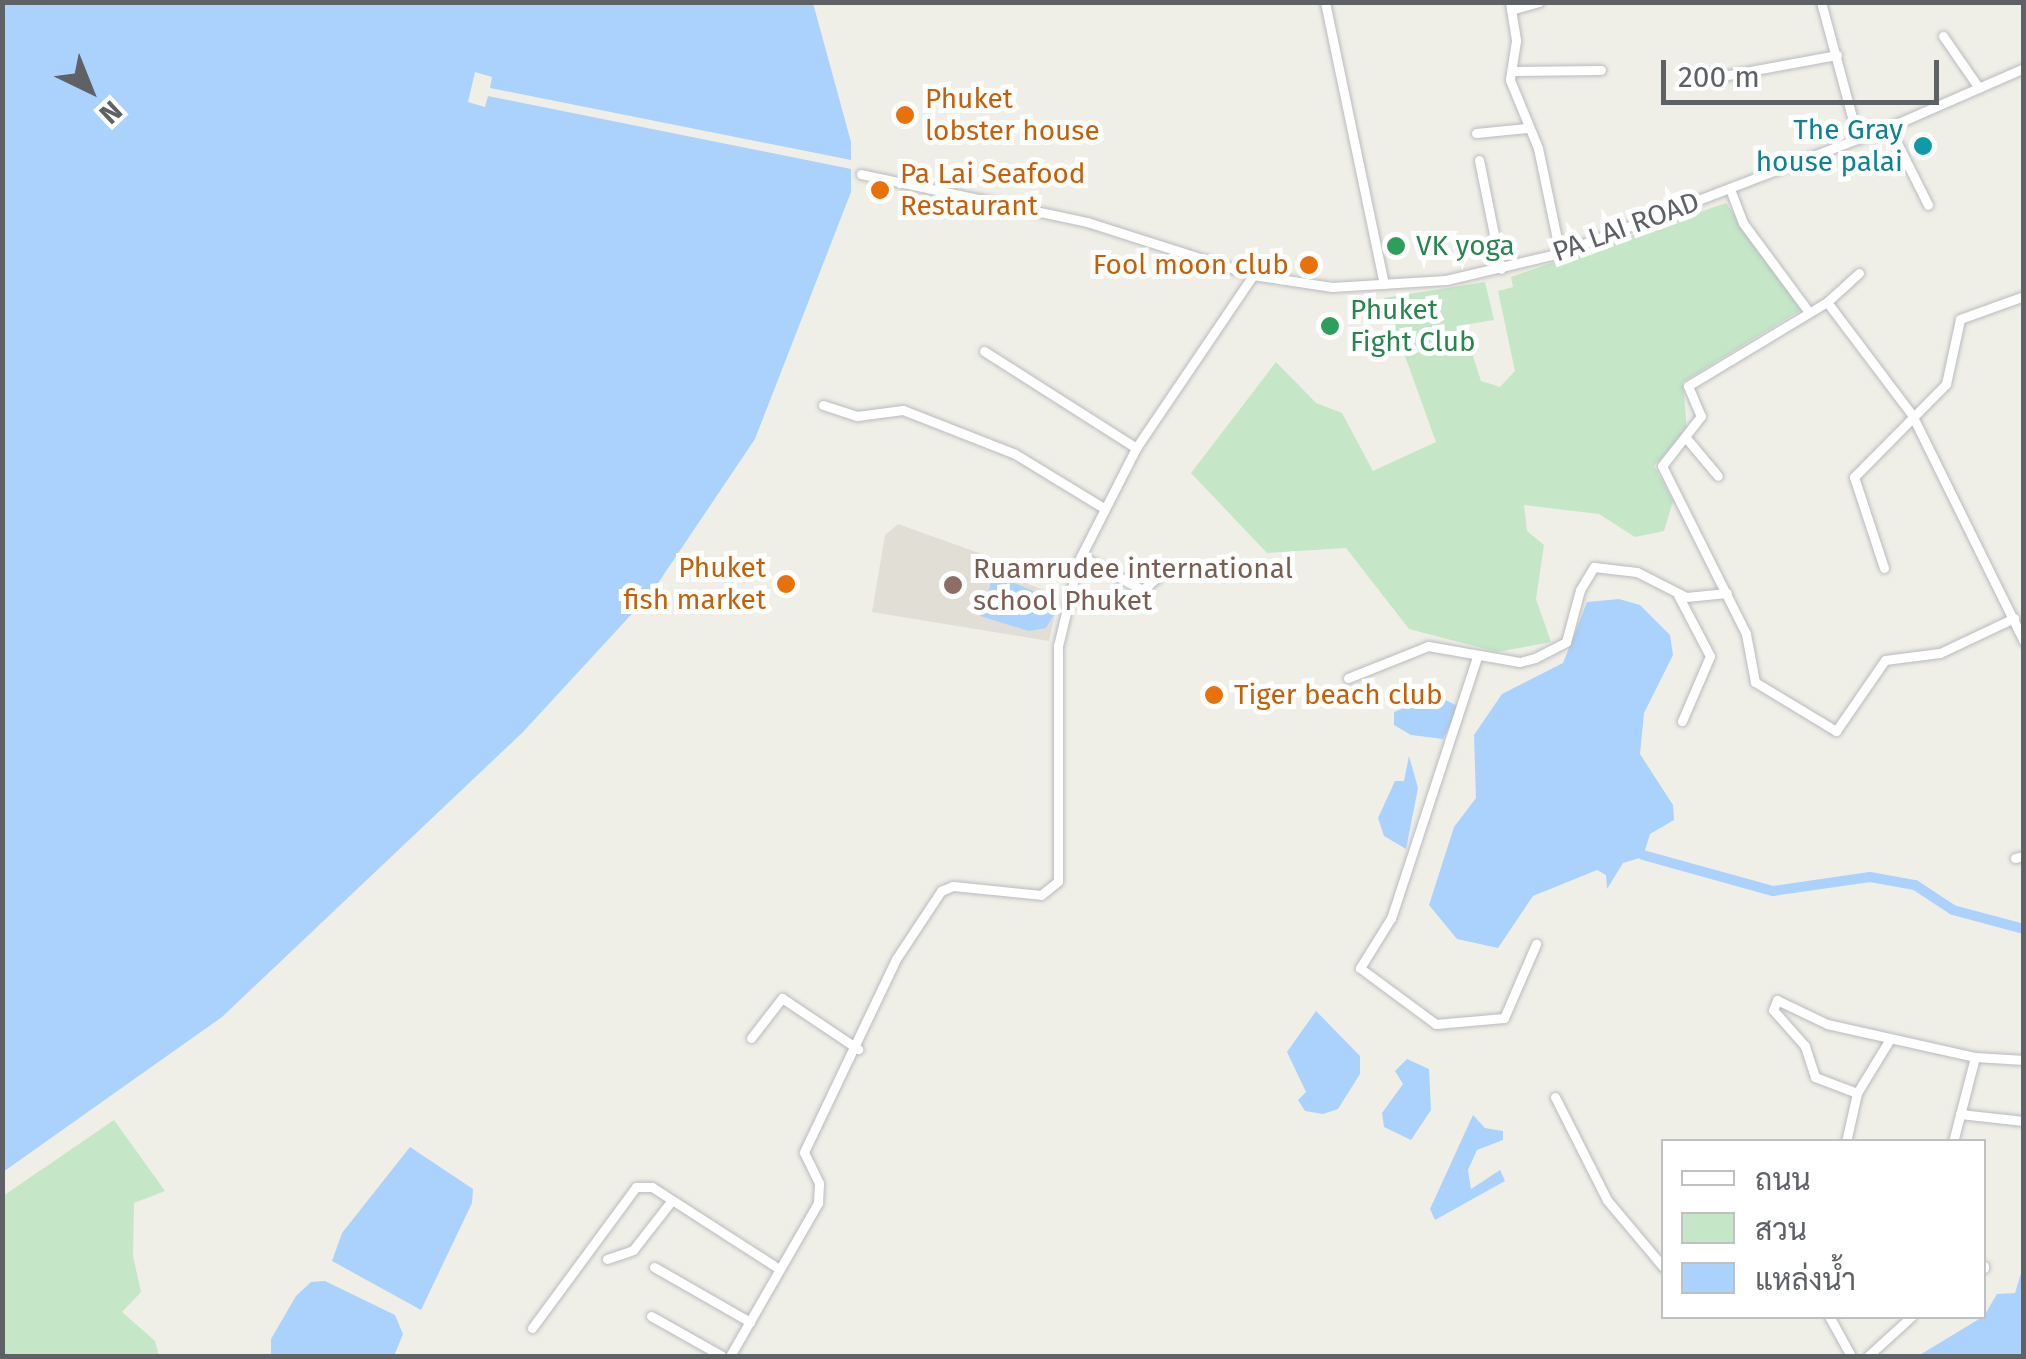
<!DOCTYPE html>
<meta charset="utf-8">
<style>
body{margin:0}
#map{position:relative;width:2026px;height:1359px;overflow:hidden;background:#f0efe7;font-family:"Fira Sans",Sarabun,sans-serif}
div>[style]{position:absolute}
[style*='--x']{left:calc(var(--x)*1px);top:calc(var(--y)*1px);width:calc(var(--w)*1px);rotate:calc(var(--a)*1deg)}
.education>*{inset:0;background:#e0ded5}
.green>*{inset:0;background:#c5e6c7}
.water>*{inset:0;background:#abd2fc}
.pier>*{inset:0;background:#f0efe7}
.canal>*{height:10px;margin:-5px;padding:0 5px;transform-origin:5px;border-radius:5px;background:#abd2fc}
.roads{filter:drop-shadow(0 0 2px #b9bbc0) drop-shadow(0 0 2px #b9bbc0)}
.minor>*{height:9px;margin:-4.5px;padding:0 4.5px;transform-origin:4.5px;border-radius:4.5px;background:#fff}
.dots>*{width:28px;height:28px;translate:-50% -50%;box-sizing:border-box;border:5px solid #fff;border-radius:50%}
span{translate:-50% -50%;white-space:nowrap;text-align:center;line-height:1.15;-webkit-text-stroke:10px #fff;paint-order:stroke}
.food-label{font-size:28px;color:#c56008}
.left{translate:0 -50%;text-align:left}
.right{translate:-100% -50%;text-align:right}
.culture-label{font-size:28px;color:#0d838f}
.street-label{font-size:28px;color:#5e6166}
.leisure-label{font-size:28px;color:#27864d}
.education-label{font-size:28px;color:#785e54}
.frame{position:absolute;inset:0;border:5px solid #5e6166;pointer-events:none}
.legend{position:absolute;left:1661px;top:1139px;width:325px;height:180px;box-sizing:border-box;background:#fff;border:2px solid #bfc0c2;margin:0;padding:12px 18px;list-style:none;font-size:30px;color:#5e6166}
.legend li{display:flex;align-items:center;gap:20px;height:50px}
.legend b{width:50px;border:2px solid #bfc0c2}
.north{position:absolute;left:40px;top:40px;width:100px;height:100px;-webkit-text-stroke:8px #fff;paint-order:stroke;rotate:137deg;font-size:28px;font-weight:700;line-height:40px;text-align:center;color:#5e6166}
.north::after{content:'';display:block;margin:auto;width:35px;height:45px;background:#5e6166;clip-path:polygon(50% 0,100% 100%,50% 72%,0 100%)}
.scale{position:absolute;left:1661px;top:60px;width:278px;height:45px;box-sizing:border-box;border:5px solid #5e6166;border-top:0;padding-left:12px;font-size:30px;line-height:35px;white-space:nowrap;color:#5e6166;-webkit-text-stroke:8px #fff;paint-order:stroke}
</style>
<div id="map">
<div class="education">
<div style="clip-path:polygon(898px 524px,1004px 562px,1001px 573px,1059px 596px,1049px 641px,872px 612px,885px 535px)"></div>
</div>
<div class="green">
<div style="clip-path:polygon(1726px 203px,1801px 310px,1683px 382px,1687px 431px,1654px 466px,1673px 501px,1664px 531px,1635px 537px,1599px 514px,1524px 505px,1527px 531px,1544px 545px,1536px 599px,1551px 642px,1497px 652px,1409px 629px,1346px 548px,1267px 553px,1191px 473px,1276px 362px,1316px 403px,1342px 413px,1373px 471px,1436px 442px,1384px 298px,1485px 282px,1494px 320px,1463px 325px,1481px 381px,1500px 387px,1515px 371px,1498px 291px,1513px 287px,1511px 277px)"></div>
<div style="clip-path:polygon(114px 1120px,165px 1191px,134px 1203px,133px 1256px,141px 1292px,122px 1312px,155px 1341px,159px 1356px,3px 1356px,3px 1196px)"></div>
</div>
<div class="water">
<div style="clip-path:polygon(3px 3px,813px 3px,851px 142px,851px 192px,755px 439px,652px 592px,523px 732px,222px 1017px,3px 1172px)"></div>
<div style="clip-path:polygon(1002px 578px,1048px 597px,1055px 613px,1046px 628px,1029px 631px,980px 616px,991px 583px)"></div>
<div style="clip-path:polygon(1619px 599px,1640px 605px,1670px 635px,1673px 655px,1644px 713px,1640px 754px,1673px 805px,1674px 820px,1650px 834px,1643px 857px,1623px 863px,1607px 889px,1606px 875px,1597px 870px,1533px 896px,1498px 948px,1457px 939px,1429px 905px,1454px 827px,1476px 798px,1474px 735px,1502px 694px,1563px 663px,1587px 602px)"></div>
<div style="clip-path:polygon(1436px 695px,1459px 707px,1443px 739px,1411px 735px,1394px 725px,1394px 712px)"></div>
<div style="clip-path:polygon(1409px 756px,1418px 788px,1406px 849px,1384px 836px,1378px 818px,1395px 781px,1404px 781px)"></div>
<div style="clip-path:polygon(1316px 1011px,1360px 1056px,1360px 1074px,1338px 1109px,1323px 1114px,1305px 1111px,1298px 1100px,1306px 1092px,1287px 1052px)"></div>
<div style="clip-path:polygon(1407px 1059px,1429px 1069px,1431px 1110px,1411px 1140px,1384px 1127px,1382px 1113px,1403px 1084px,1395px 1071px)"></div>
<div style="clip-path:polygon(1473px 1115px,1485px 1128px,1503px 1131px,1503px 1140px,1477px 1150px,1468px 1170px,1471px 1189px,1500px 1170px,1505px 1181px,1435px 1220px,1430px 1209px)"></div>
<div style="clip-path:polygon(410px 1147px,473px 1189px,472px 1203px,421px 1310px,332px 1261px,342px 1233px)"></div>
<div style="clip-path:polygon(2023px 1267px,2023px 1356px,1918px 1356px,1984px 1316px,1997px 1294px,2015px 1293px)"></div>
<div style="clip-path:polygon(325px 1281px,395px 1315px,403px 1334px,394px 1356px,271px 1356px,271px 1339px,296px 1296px,311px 1282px)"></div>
</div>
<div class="pier">
<div style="clip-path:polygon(475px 72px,492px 77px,490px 88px,856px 161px,856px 170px,488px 96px,485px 107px,468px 102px)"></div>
</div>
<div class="canal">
<div style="--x:1643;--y:855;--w:135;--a:15.5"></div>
<div style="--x:1773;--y:891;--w:98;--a:-8.2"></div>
<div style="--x:1870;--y:877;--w:46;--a:10.1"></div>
<div style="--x:1915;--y:885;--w:45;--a:33.3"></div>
<div style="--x:1953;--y:910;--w:73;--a:15"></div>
</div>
<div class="roads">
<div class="minor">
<div style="--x:1325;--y:2;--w:288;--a:78.2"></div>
<div style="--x:1510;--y:2;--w:39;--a:81"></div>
<div style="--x:1516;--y:41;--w:39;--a:99"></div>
<div style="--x:1510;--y:80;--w:74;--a:67.6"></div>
<div style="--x:1538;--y:148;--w:107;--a:78.2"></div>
<div style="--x:1821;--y:2;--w:142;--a:74.9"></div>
<div style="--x:1511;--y:10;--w:29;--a:-16"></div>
<div style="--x:1943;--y:36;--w:63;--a:55.3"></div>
<div style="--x:1513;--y:71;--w:88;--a:-0.7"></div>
<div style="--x:1717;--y:77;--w:122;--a:-10.4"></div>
<div style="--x:1889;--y:127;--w:87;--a:63.4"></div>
<div style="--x:1476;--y:133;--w:51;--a:-5.6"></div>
<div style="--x:1479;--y:160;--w:111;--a:78.6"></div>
<div style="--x:861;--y:174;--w:231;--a:12"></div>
<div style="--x:1087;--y:222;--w:174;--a:17.7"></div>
<div style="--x:1253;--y:275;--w:80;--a:8.6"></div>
<div style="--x:1332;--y:287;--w:114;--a:-3.5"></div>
<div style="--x:1446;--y:280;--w:117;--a:-13.3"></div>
<div style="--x:1560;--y:253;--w:352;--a:-21"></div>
<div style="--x:1889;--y:127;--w:147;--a:-23.6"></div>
<div style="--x:1730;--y:189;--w:36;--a:69"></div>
<div style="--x:1743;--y:223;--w:109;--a:53.5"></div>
<div style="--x:1859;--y:273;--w:43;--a:137.8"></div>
<div style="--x:1827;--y:302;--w:162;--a:148.9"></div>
<div style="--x:1688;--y:386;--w:33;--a:67"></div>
<div style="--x:1701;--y:416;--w:63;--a:128"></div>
<div style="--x:1662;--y:466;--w:188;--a:63.4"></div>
<div style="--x:1746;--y:634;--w:49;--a:79.4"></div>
<div style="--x:1755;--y:682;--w:95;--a:31.2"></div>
<div style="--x:1836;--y:731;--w:86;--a:-55.4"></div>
<div style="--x:1885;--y:660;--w:55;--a:-7.3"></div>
<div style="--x:1940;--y:653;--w:82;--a:-25.3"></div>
<div style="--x:1827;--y:302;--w:141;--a:53"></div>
<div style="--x:1912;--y:415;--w:253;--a:63.7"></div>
<div style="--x:984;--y:351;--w:180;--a:32.5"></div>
<div style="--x:823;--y:405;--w:36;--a:18"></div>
<div style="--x:857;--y:416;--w:46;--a:-7.4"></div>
<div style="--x:903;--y:410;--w:120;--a:21.4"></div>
<div style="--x:1015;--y:454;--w:102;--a:31.3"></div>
<div style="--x:1687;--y:439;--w:48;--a:50"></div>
<div style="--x:1081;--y:556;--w:70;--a:29.1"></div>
<div style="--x:1142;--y:590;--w:33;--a:-40"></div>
<div style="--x:1884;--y:568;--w:96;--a:-108.2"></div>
<div style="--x:1854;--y:477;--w:131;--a:-45.3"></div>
<div style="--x:1946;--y:384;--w:66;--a:-77.8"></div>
<div style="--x:1960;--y:319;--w:68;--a:-19.8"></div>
<div style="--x:1678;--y:595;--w:69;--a:62.3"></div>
<div style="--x:1710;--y:656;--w:71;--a:113.3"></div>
<div style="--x:1477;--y:657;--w:275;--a:108.2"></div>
<div style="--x:1391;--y:918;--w:59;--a:121.8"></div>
<div style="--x:1360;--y:968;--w:94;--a:36.4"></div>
<div style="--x:1436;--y:1024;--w:68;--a:-5"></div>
<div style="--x:1504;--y:1018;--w:81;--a:-66.6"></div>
<div style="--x:1348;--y:678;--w:86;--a:-21.8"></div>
<div style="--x:1428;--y:646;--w:93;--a:9.9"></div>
<div style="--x:1520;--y:662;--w:16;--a:-15"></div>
<div style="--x:1535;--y:658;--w:35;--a:-27"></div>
<div style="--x:1566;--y:642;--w:54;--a:-74.9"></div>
<div style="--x:1580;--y:590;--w:27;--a:-59"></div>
<div style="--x:1594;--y:567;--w:43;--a:6.6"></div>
<div style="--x:1637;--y:572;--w:55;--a:27"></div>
<div style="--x:1686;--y:597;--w:41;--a:-5.6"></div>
<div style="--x:2015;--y:858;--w:9;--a:-13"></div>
<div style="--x:751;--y:1038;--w:51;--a:-52.2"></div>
<div style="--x:782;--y:998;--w:92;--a:33.9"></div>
<div style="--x:1890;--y:1039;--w:63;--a:121.4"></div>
<div style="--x:1857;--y:1093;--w:45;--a:-159.1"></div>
<div style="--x:1815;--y:1077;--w:33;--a:-108"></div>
<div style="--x:1805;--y:1046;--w:48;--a:-131.6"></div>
<div style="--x:1773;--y:1010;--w:11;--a:-68"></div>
<div style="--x:1777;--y:1000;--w:55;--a:25.6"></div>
<div style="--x:1827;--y:1024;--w:152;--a:12.6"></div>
<div style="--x:1975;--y:1057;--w:49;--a:3.5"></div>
<div style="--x:1555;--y:1097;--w:115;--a:63.2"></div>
<div style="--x:1607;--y:1200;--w:89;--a:50"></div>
<div style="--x:1960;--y:1114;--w:64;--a:6.2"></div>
<div style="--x:1846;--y:1142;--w:50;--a:-77.3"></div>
<div style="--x:1953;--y:1142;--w:88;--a:-75.5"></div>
<div style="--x:607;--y:1259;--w:28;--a:-19"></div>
<div style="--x:633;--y:1250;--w:63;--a:-52"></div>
<div style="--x:1984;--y:1266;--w:2;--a:90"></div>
<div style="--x:654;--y:1267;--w:111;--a:29.8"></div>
<div style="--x:651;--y:1316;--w:81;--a:29.4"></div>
<div style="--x:1829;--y:1316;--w:46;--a:61.2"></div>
<div style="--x:532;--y:1328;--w:175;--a:-53.6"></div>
<div style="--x:636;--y:1187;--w:16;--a:0"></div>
<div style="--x:652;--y:1187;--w:151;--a:32.8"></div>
<div style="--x:730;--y:1356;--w:177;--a:-60.1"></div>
<div style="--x:818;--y:1203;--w:20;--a:-87"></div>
<div style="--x:819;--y:1183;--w:34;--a:-116"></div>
<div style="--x:804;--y:1152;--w:214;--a:-64.5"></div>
<div style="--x:896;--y:959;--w:82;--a:-56.5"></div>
<div style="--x:941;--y:891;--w:13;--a:-23"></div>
<div style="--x:953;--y:886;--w:88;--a:5.8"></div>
<div style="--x:1041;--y:895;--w:22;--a:-39"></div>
<div style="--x:1058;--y:881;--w:235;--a:-90"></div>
<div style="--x:1058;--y:646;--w:86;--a:-76.6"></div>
<div style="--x:1078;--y:562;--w:128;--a:-63"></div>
<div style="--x:1136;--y:448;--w:209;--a:-55.9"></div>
<div style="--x:1868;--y:1356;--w:59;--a:-42.3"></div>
</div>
</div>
<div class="dots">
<div style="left:905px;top:115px;background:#e8710a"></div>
<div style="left:1923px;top:146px;background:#0f9aa8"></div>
<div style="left:880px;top:190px;background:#e8710a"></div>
<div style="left:1396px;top:246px;background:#2e9e5b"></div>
<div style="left:1309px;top:265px;background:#e8710a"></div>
<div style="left:1330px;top:326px;background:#2e9e5b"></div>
<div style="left:786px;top:584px;background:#e8710a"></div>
<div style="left:953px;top:585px;background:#8d6e63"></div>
<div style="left:1214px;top:695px;background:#e8710a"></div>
</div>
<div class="food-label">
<span class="left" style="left:925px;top:115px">Phuket<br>lobster house</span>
<span class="left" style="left:900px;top:190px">Pa Lai Seafood<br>Restaurant</span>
<span class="right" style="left:1289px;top:265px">Fool moon club</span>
<span class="right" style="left:766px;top:584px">Phuket<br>fish market</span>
<span class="left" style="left:1234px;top:695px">Tiger beach club</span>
</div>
<div class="culture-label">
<span class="right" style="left:1903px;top:146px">The Gray<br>house palai</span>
</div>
<div class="street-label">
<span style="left:1626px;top:227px;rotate:-20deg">PA LAI ROAD</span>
</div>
<div class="leisure-label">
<span class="left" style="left:1416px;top:246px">VK yoga</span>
<span class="left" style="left:1350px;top:326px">Phuket<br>Fight Club</span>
</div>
<div class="education-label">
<span class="left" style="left:973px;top:585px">Ruamrudee international<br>school Phuket</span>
</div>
<div class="frame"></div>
<ul class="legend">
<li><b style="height:12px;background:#fff"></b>ถนน</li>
<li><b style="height:28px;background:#c5e6c7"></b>สวน</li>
<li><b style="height:28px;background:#abd2fc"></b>แหล่งน้ำ</li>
</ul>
<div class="north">N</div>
<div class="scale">200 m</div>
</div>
